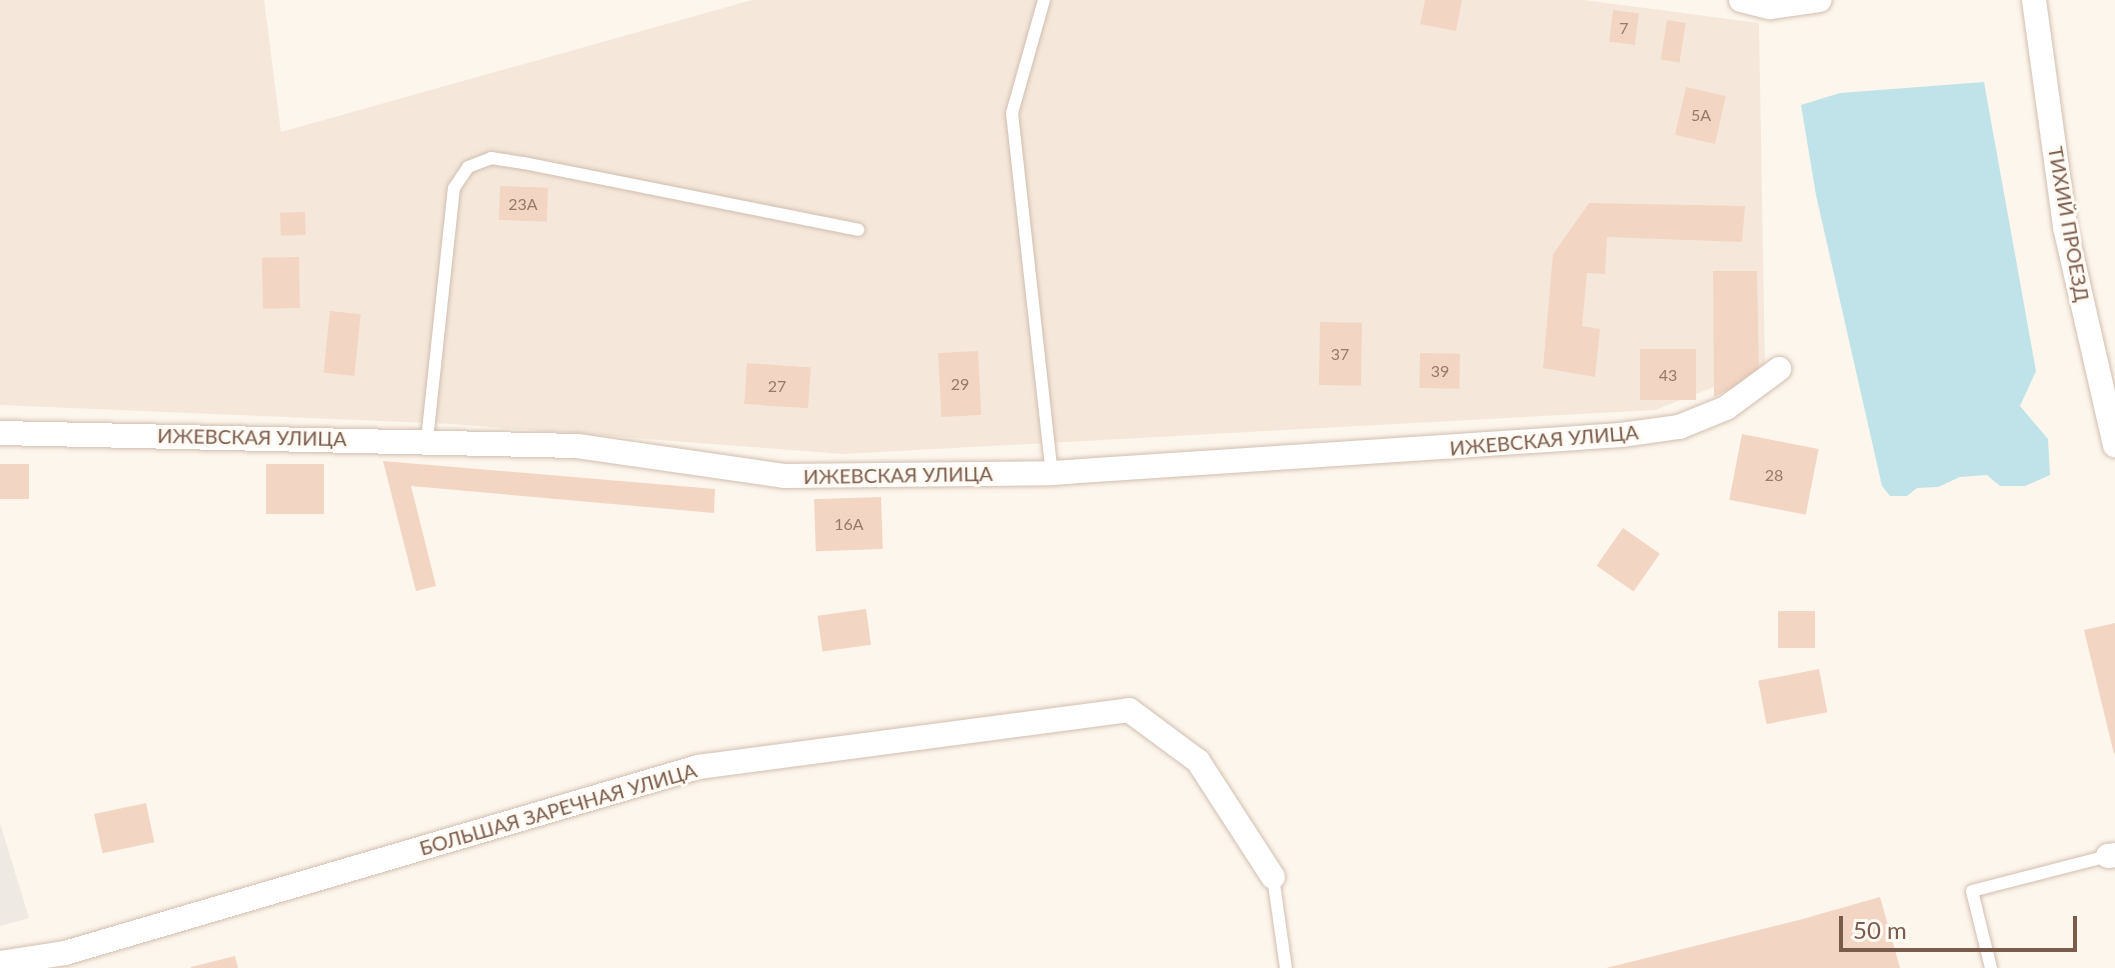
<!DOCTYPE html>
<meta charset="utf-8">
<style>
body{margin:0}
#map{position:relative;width:2115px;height:968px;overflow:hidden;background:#fdf6ec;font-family:Lato,sans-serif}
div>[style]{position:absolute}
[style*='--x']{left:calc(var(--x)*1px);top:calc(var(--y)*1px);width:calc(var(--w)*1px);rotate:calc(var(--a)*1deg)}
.residential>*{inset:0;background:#f5e8da}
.industrial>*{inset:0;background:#efe9e4}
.water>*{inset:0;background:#bfe3e8}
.building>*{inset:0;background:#f3d5c3;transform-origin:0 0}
.roads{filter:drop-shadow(0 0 2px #d1beb0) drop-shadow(0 0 2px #d1beb0)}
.service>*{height:12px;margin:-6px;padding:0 6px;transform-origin:6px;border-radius:6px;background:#fff}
.minor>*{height:24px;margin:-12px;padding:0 12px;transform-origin:12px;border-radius:12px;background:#fff}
span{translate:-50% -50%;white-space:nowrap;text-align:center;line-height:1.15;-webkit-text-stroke:6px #fffaf3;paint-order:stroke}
.number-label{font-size:16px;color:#987a6a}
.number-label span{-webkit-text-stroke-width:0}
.street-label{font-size:20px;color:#7a5c4d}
.scale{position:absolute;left:1839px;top:916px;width:238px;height:36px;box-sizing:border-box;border:4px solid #7a5c4d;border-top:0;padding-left:10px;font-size:24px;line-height:28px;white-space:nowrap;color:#7a5c4d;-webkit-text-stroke:6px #fffaf3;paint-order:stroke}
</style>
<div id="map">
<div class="residential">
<div style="clip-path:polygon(0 0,264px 0,281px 132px,752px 0,1584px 0,1759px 23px,1765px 367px,1655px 410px,843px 454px,452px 424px,0 405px)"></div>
</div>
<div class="industrial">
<div style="clip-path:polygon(0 823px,29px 918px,0 926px)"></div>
</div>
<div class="water">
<div style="clip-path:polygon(1984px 82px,2036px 371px,2020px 406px,2048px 439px,2050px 475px,2025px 486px,2000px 486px,1987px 475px,1960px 477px,1938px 487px,1917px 488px,1907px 496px,1890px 496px,1882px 486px,1816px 195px,1801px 105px,1840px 93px)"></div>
</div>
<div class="building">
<div style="clip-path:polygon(1425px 0,1462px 0,1456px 31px,1420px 24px)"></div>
<div style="left:1613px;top:10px;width:26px;height:32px;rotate:7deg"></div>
<div style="left:1667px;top:20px;width:19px;height:40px;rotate:9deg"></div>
<div style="left:1686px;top:87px;width:41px;height:49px;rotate:13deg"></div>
<div style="left:500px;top:186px;width:48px;height:34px;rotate:2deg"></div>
<div style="clip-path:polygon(1589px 203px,1745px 206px,1742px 242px,1607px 237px,1605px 274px,1587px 273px,1582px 326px,1600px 329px,1595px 377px,1543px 368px,1553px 254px)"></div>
<div style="left:305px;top:212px;width:23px;height:25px;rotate:88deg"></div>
<div style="left:299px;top:257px;width:51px;height:37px;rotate:89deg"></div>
<div style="clip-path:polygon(1713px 271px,1757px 271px,1759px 375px,1714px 397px)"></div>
<div style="left:330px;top:311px;width:31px;height:62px;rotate:6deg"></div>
<div style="left:1320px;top:322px;width:42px;height:63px;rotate:1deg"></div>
<div style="left:1640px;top:349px;width:56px;height:51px"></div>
<div style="left:978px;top:351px;width:64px;height:40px;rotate:87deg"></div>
<div style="left:1420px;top:353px;width:40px;height:35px;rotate:1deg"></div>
<div style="left:747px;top:363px;width:64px;height:41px;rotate:4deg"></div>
<div style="left:1742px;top:434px;width:78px;height:67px;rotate:11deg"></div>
<div style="clip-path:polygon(383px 461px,715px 489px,714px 513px,411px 486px,436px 586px,416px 591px)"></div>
<div style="left:0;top:464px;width:29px;height:35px"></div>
<div style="left:266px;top:464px;width:58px;height:50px"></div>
<div style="left:881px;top:497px;width:52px;height:67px;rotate:88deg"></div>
<div style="left:1623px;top:528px;width:45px;height:46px;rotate:35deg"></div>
<div style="left:866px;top:609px;width:36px;height:49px;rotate:82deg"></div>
<div style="left:1778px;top:611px;width:37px;height:37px"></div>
<div style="clip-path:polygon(2115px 623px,2115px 753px,2114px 754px,2084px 630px)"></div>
<div style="left:1819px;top:669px;width:44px;height:62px;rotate:79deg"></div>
<div style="left:146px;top:803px;width:40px;height:53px;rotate:78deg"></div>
<div style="clip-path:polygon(1880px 897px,1900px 968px,1606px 968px,1799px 920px)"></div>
<div style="clip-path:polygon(235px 956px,238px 968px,191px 968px,191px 967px)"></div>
</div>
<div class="roads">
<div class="service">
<div style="--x:1044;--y:0;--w:117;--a:105.8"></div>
<div style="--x:1012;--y:113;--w:362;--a:83.7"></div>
<div style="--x:427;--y:440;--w:253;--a:-83.9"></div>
<div style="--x:454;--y:188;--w:25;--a:-56"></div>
<div style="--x:468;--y:167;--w:25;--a:-21"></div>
<div style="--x:491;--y:158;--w:33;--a:9"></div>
<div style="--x:524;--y:163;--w:341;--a:11.3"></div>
<div style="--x:1273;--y:877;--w:92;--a:81.9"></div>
<div style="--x:1991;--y:968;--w:79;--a:-103.9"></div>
<div style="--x:1972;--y:891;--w:140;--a:-14.4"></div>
</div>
<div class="minor">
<div style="--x:1741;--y:0;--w:30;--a:14"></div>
<div style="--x:1770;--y:7;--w:50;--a:-8"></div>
<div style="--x:2034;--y:0;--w:229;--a:82.2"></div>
<div style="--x:2065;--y:227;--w:224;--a:77.1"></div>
<div style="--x:0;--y:433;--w:577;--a:1.29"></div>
<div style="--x:577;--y:446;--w:209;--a:8.2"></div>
<div style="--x:784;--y:476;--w:268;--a:-0.6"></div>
<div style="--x:1052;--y:473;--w:570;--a:-3.82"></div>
<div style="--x:1621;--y:435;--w:59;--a:-7.9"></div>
<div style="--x:1679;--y:427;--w:51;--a:-22"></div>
<div style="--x:1726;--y:408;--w:66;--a:-36.3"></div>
<div style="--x:2108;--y:856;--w:7;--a:-8"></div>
<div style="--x:0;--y:963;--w:66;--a:-8.7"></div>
<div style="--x:65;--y:953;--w:660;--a:-16.37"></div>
<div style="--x:698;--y:767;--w:435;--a:-7.5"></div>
<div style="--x:1129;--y:710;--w:86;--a:36.5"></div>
<div style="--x:1198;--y:761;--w:138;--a:57.1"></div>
</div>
</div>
<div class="number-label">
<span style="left:1624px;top:28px">7</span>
<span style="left:1701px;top:115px">5А</span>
<span style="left:523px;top:204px">23А</span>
<span style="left:1340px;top:354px">37</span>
<span style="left:1440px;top:371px">39</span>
<span style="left:1668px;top:375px">43</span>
<span style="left:960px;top:384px">29</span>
<span style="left:777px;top:386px">27</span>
<span style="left:1774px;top:475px">28</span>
<span style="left:849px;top:524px">16А</span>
</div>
<div class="street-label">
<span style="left:2069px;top:224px;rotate:80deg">ТИХИЙ ПРОЕЗД</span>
<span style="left:252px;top:437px;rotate:1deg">ИЖЕВСКАЯ УЛИЦА</span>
<span style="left:1544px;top:440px;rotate:-5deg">ИЖЕВСКАЯ УЛИЦА</span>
<span style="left:898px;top:475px;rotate:-1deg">ИЖЕВСКАЯ УЛИЦА</span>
<span style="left:558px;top:809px;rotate:-16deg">БОЛЬШАЯ ЗАРЕЧНАЯ УЛИЦА</span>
</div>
<div class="scale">50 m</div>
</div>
